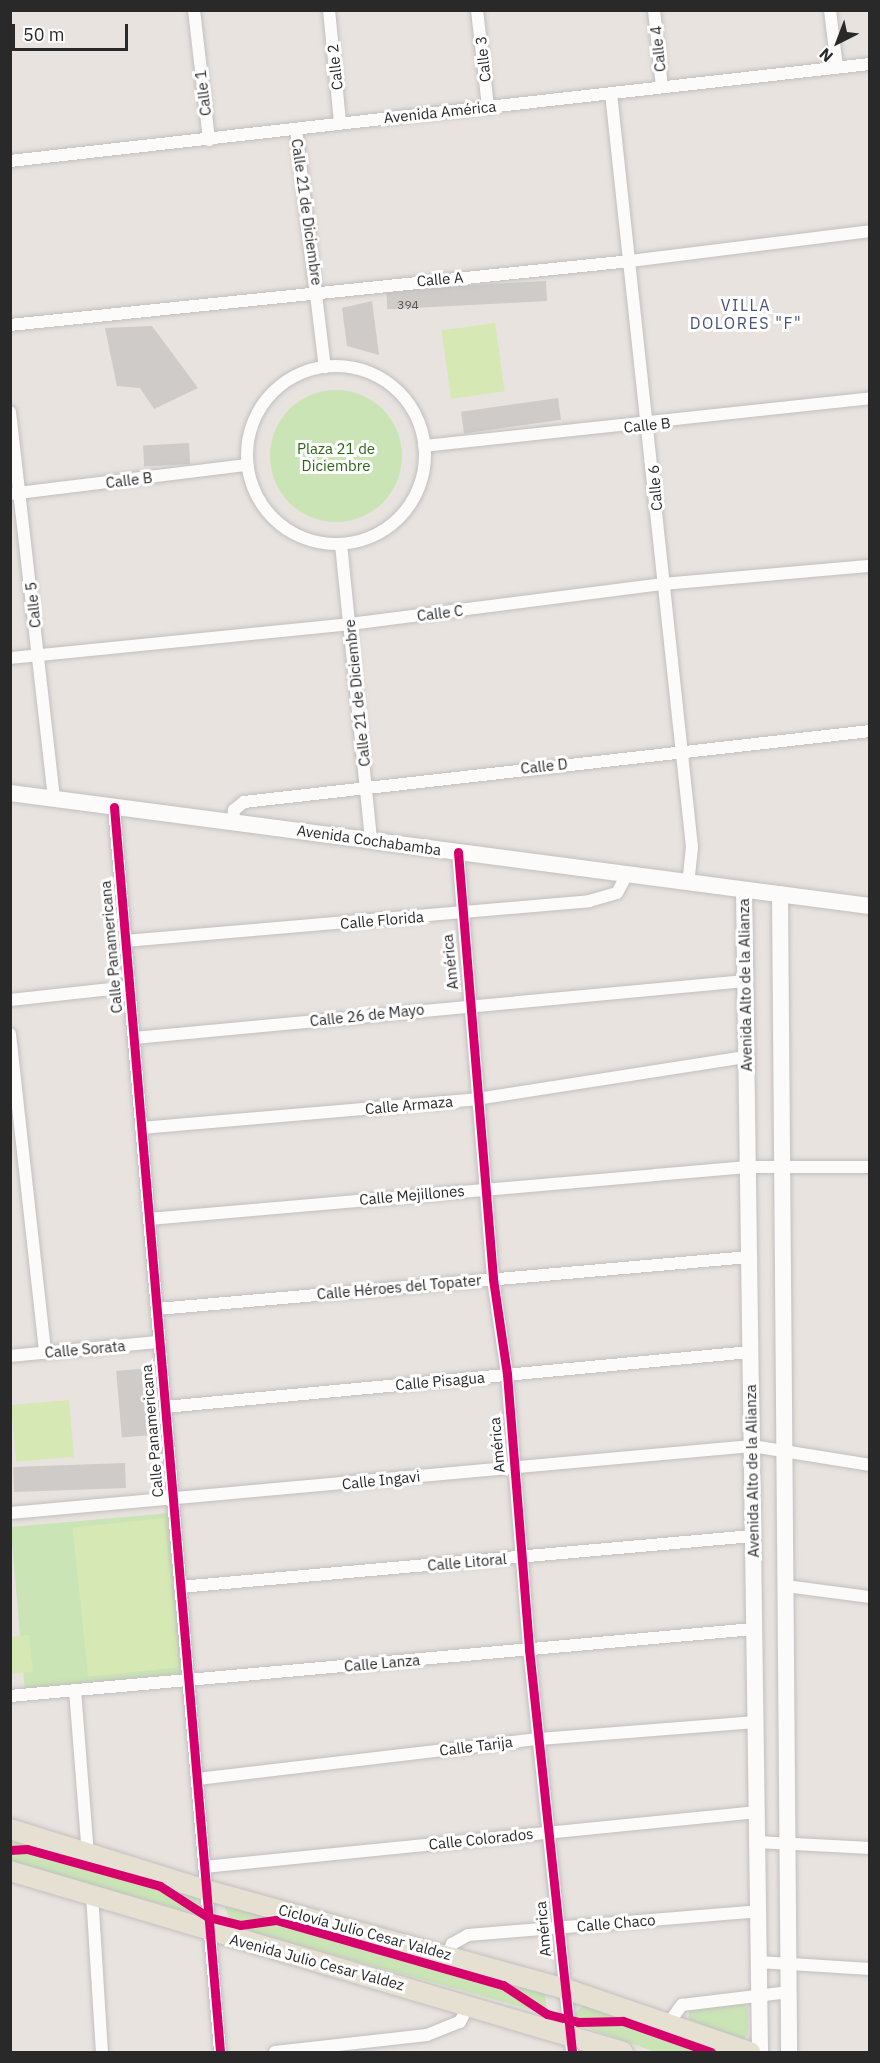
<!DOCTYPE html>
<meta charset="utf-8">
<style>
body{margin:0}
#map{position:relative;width:880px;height:2063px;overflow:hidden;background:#e8e3de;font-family:"IBM Plex Sans",sans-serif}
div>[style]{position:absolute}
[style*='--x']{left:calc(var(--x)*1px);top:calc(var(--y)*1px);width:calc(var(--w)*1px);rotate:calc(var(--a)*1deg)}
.green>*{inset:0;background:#cae4b5;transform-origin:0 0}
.round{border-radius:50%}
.pitch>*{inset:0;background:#d6e8b3;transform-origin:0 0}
.building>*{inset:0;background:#cecbc8;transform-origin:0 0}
.roads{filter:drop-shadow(0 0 2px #c1bfc0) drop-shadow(0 0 2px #c1bfc0)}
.minor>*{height:12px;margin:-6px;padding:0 6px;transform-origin:6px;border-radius:6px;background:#fcfbfa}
.minor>.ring{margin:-6px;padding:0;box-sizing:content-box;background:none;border:12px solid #fcfbfa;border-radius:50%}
.tertiary>*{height:16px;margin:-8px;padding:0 8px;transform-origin:8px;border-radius:8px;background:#fcfbfa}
.primary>*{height:20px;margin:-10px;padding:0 10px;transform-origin:10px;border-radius:10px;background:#e6e0d2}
.cycleway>*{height:9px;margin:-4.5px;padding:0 4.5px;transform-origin:4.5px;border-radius:4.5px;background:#d6006c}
span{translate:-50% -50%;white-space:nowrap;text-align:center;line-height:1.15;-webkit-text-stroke:6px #fff;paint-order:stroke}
.number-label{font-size:12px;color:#535252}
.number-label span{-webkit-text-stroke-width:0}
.street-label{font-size:15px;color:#292929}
.park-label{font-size:15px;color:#2a6717}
.neighbourhood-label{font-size:16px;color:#48527a;letter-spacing:1.5px}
.frame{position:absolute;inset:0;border:12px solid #292929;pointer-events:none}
.north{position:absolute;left:808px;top:12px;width:60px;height:60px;-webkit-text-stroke:4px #fff;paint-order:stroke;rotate:222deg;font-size:16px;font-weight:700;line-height:24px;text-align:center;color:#292929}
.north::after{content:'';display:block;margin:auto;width:21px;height:27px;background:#292929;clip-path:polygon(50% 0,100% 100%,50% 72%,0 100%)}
.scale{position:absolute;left:12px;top:24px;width:116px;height:27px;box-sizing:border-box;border:3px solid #292929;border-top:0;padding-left:8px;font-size:18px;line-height:21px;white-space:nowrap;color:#292929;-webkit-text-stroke:4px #fff;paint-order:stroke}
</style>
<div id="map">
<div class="green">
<div class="round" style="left:270px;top:390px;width:132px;height:132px"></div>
<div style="left:171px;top:1513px;width:163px;height:161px;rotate:85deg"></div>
<div style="clip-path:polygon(10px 1841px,194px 1890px,201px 1912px,197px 1914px,11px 1863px)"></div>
<div style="clip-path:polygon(232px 1903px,545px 1993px,547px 2014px,233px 1927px,225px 1907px)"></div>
<div style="clip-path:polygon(585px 2004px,724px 2052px,655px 2052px,580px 2025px,574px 2014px)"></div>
<div style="clip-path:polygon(744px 2004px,748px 2007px,748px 2034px,743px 2040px,689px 2019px,689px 2010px)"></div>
</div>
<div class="pitch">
<div style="left:495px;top:323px;width:69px;height:54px;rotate:82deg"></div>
<div style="left:69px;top:1400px;width:57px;height:58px;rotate:85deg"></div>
<div style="left:164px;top:1518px;width:150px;height:92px;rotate:84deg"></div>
<div style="clip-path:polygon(29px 1635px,33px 1672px,11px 1674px,11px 1637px)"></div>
</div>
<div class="building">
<div style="left:546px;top:281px;width:20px;height:160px;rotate:87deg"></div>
<div style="clip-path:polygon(372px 301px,379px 355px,347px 346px,342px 308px)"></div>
<div style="clip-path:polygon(152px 326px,198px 388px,154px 409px,140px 388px,117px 386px,105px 328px)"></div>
<div style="left:558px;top:398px;width:22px;height:98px;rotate:82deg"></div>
<div style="left:189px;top:443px;width:21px;height:46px;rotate:87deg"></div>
<div style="left:149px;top:1368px;width:67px;height:33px;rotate:85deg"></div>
<div style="left:125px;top:1463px;width:25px;height:112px;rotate:88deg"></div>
</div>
<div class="roads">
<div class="minor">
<div style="--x:194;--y:10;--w:131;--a:83.4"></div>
<div style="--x:329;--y:10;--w:114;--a:84.4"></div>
<div style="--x:477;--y:10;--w:98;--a:83.5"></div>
<div style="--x:654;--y:10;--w:77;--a:84.1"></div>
<div style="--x:830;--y:10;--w:58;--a:83.1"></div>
<div style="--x:611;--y:93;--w:758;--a:83.87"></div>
<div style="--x:692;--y:847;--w:36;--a:96"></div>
<div style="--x:296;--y:129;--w:240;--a:83.1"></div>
<div style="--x:10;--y:161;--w:865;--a:-6.44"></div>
<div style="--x:10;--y:325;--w:623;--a:-5.89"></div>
<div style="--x:630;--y:261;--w:242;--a:-7.1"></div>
<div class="ring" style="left:247px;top:366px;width:166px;height:166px"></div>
<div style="--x:10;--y:412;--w:389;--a:83.5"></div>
<div style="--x:424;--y:446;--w:449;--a:-6.1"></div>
<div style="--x:10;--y:494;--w:239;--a:-7"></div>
<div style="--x:341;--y:544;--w:299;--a:84.2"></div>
<div style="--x:10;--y:658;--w:342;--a:-5.7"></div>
<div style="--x:350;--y:624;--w:316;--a:-7.3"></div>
<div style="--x:663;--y:584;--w:208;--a:-5"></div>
<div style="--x:114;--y:807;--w:1250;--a:85.13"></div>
<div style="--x:233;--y:822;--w:12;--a:-85"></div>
<div style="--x:234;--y:810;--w:13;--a:-39"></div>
<div style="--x:244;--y:802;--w:630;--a:-6.47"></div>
<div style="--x:458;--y:852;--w:428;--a:85.3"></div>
<div style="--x:493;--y:1279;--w:96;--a:81.6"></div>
<div style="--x:507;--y:1374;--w:276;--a:85.4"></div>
<div style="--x:529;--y:1649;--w:405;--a:83.9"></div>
<div style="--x:125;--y:941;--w:466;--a:-4.9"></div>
<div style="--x:589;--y:901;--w:29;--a:-16"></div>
<div style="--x:617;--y:893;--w:21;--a:-62"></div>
<div style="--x:10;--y:1000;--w:120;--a:-6.2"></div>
<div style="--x:10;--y:1034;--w:321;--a:83.7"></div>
<div style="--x:134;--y:1038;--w:614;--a:-5.33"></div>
<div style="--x:141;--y:1128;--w:337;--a:-4.9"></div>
<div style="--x:477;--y:1099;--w:272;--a:-8.9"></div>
<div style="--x:149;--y:1219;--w:601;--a:-4.96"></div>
<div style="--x:748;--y:1167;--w:122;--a:0"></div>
<div style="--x:157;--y:1309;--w:594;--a:-5.02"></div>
<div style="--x:10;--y:1356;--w:150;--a:-5.4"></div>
<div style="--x:165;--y:1407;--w:588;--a:-5.37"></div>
<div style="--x:10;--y:1513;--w:745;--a:-5.16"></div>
<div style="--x:752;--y:1446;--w:120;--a:9.1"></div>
<div style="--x:786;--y:1586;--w:85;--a:7.5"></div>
<div style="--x:180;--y:1587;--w:575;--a:-5.09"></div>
<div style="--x:75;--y:1690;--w:165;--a:85.5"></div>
<div style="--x:10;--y:1696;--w:747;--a:-5.15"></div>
<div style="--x:197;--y:1779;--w:344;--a:-6.7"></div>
<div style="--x:539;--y:1739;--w:218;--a:-4.5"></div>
<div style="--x:757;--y:1842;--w:113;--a:3"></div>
<div style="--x:204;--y:1867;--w:556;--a:-5.68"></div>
<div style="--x:92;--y:1894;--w:158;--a:86.4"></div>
<div style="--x:448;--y:1954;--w:11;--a:-68"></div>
<div style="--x:452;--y:1944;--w:18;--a:-29"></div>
<div style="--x:468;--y:1935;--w:291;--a:-4.7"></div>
<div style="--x:759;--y:1962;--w:111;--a:3.6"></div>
<div style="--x:668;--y:2024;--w:24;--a:-54"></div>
<div style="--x:682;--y:2005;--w:108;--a:-6.9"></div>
<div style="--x:275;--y:2052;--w:153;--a:-6.4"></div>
<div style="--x:427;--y:2035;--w:35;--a:-22"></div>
<div style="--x:460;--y:2022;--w:20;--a:-63"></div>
</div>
<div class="tertiary">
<div style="--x:10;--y:793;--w:867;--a:7.49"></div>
<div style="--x:744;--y:890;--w:1162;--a:89.21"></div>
<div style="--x:780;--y:894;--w:1158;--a:89.55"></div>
</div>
<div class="primary">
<div style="--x:10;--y:1829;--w:205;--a:17.3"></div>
<div style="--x:206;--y:1890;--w:370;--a:15.4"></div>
<div style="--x:563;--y:1988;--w:198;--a:18.9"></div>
<div style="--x:10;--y:1871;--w:639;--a:16.45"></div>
</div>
</div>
<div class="cycleway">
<div style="--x:114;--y:807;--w:1250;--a:85.13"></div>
<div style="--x:458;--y:852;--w:428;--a:85.3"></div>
<div style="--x:493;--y:1279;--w:96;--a:81.6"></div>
<div style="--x:507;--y:1374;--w:276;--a:85.4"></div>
<div style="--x:529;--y:1649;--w:405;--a:83.9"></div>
<div style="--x:10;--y:1850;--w:17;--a:-3"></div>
<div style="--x:27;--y:1849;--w:138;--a:15.5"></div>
<div style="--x:160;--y:1886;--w:57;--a:32.9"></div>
<div style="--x:208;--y:1917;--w:33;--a:14"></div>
<div style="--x:240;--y:1925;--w:36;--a:-8"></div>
<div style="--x:276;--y:1920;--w:236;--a:16"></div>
<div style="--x:503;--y:1985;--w:53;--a:33.4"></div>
<div style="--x:547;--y:2014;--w:32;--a:14"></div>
<div style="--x:578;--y:2022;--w:45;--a:-1.3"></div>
<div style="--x:623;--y:2021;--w:93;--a:19.4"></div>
</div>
<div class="number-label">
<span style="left:408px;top:305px">394</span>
</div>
<div class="street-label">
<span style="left:658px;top:49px;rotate:-96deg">Calle 4</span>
<span style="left:483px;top:59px;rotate:-96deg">Calle 3</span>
<span style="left:335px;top:67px;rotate:-96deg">Calle 2</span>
<span style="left:203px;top:93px;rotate:-97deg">Calle 1</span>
<span style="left:440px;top:112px;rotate:-6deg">Avenida América</span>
<span style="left:307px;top:212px;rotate:82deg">Calle 21 de Diciembre</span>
<span style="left:440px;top:279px;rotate:-5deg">Calle A</span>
<span style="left:647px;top:425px;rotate:-6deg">Calle B</span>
<span style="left:129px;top:480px;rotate:-7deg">Calle B</span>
<span style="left:655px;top:488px;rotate:-95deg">Calle 6</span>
<span style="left:33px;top:605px;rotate:-96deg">Calle 5</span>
<span style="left:440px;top:613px;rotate:-7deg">Calle C</span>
<span style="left:357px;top:693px;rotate:-96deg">Calle 21 de Diciembre</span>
<span style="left:544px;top:766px;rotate:-6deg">Calle D</span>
<span style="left:369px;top:840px;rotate:8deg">Avenida Cochabamba</span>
<span style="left:382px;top:920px;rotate:-5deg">Calle Florida</span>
<span style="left:111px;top:947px;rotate:-95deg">Calle Panamericana</span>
<span style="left:450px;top:962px;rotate:-96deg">América</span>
<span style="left:745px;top:985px;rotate:-91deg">Avenida Alto de la Alianza</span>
<span style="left:367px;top:1015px;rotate:-6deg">Calle 26 de Mayo</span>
<span style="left:409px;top:1105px;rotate:-5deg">Calle Armaza</span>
<span style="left:412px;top:1195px;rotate:-5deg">Calle Mejillones</span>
<span style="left:399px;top:1287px;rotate:-5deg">Calle Héroes del Topater</span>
<span style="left:85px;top:1349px;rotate:-5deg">Calle Sorata</span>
<span style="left:440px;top:1381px;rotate:-5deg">Calle Pisagua</span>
<span style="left:152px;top:1431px;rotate:-95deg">Calle Panamericana</span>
<span style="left:497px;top:1445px;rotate:-95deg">América</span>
<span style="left:752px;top:1471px;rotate:-91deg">Avenida Alto de la Alianza</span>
<span style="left:381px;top:1480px;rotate:-6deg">Calle Ingavi</span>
<span style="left:467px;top:1562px;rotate:-5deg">Calle Litoral</span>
<span style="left:382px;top:1663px;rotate:-5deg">Calle Lanza</span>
<span style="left:476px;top:1746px;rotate:-7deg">Calle Tarija</span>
<span style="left:481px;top:1839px;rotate:-6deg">Calle Colorados</span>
<span style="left:616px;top:1923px;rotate:-5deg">Calle Chaco</span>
<span style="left:543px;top:1929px;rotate:-95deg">América</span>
<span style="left:365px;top:1932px;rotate:15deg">Ciclovía Julio Cesar Valdez</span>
<span style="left:317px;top:1962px;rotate:15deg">Avenida Julio Cesar Valdez</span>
</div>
<div class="park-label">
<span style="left:336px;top:457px">Plaza 21 de<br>Diciembre</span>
</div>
<div class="neighbourhood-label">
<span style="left:746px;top:314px">VILLA<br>DOLORES "F"</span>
</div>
<div class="frame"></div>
<div class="north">N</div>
<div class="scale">50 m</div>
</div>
